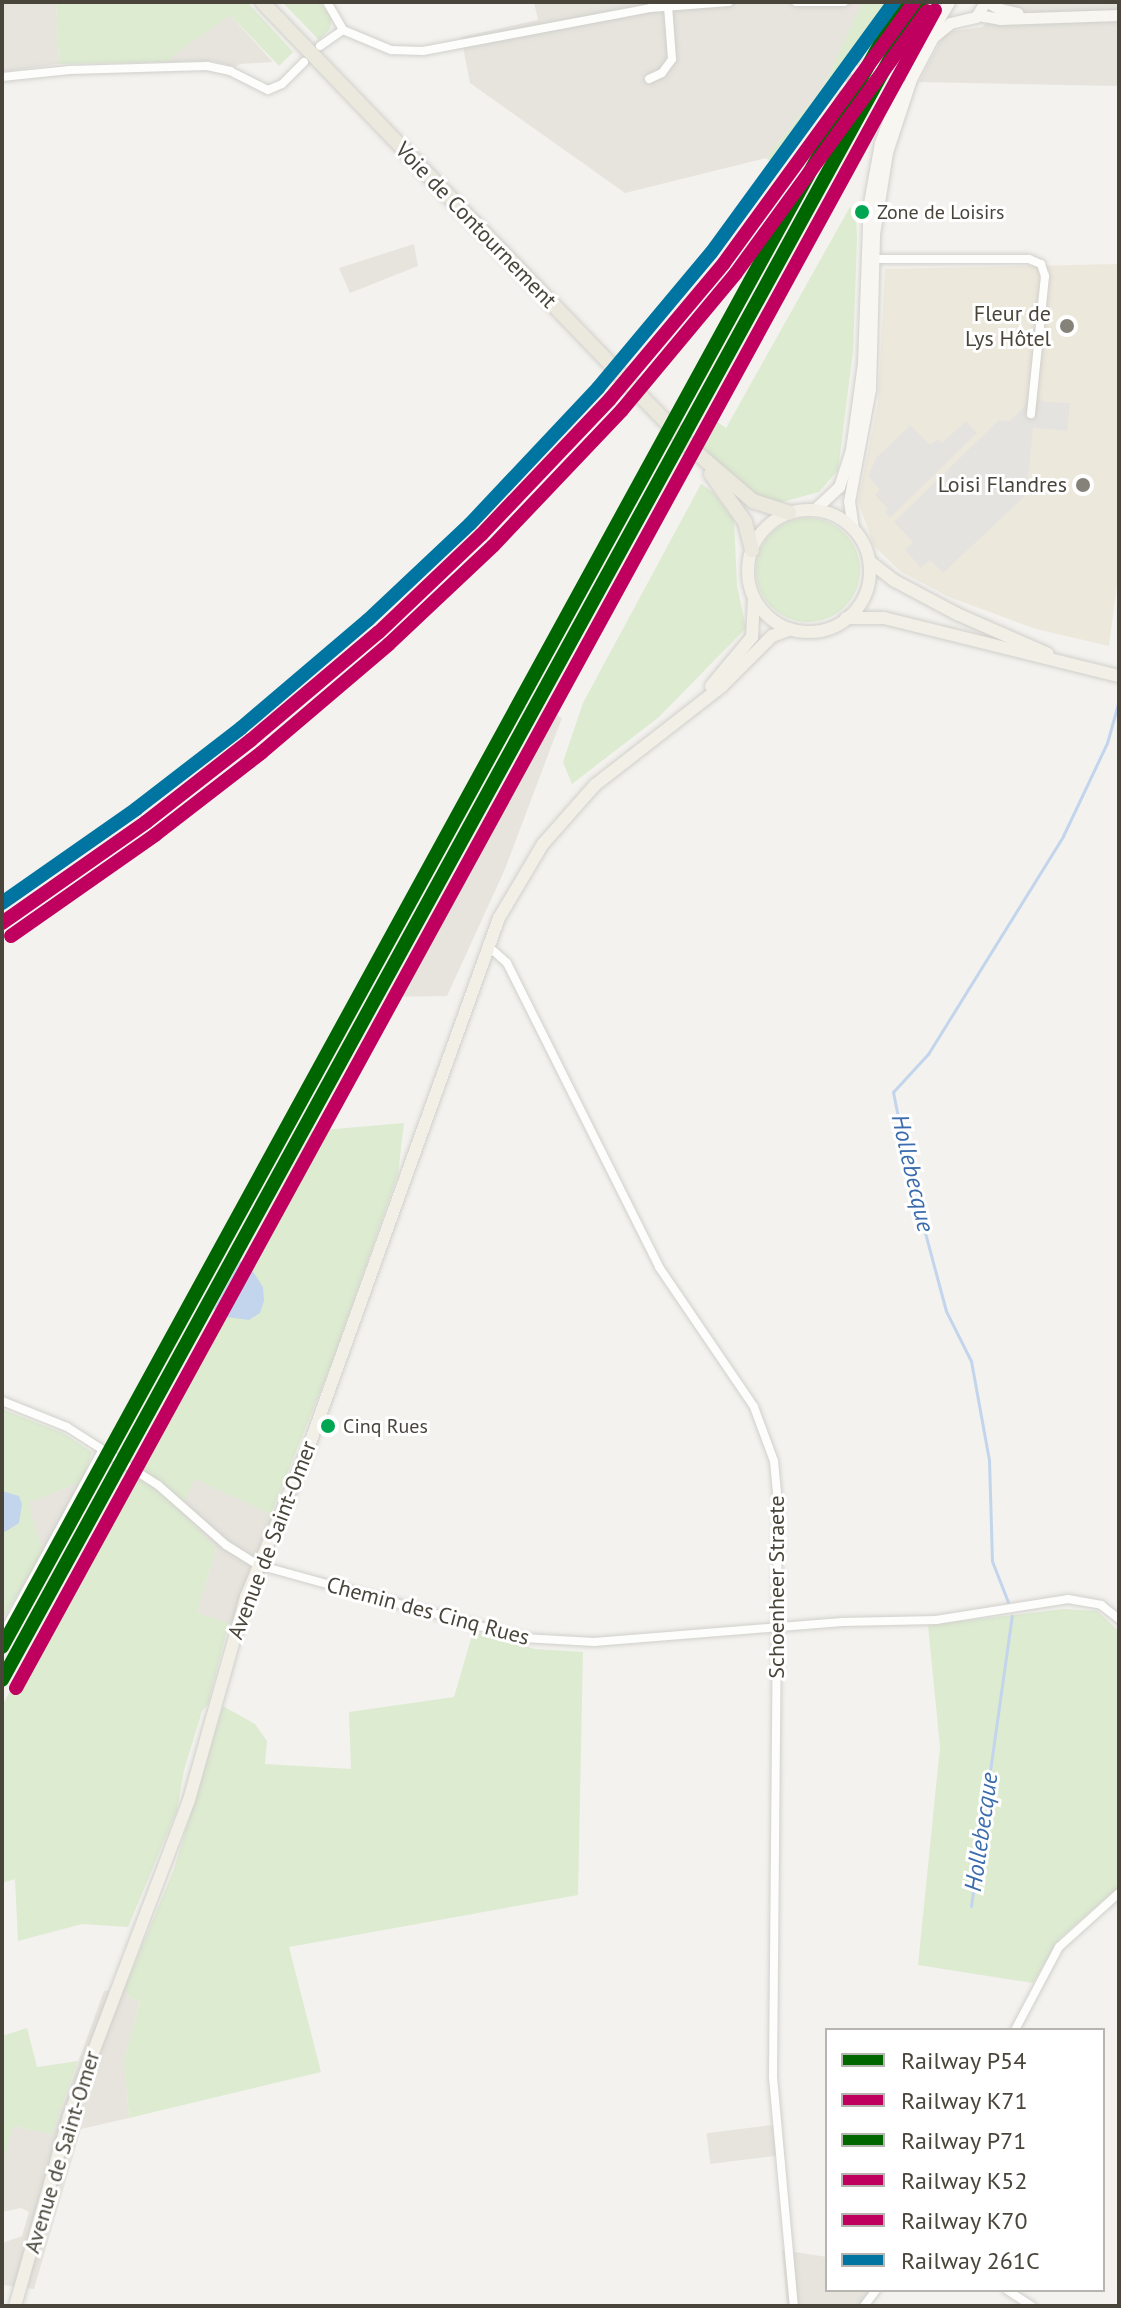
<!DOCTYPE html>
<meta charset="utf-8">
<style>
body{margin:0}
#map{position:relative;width:1121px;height:2308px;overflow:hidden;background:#f3f2ee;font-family:"PT Sans",sans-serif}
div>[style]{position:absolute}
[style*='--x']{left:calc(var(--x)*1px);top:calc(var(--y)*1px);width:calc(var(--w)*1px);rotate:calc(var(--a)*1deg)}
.residential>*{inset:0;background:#e6e4dd;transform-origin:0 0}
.commercial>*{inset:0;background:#ede8dc}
.green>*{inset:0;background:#ddebd1}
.round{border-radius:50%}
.parking>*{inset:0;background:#e5e3df}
.water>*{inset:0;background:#c3d5ec}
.stream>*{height:3px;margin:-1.5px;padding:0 1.5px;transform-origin:1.5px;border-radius:1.5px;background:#c3d5ec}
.roads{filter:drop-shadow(0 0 2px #d1d0cc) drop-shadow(0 0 2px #d1d0cc)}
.street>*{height:8px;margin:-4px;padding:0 4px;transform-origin:4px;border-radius:4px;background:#fdfdfc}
.secondary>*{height:11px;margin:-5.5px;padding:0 5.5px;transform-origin:5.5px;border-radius:5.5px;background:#f7f6f1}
.primary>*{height:12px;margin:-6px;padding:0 6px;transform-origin:6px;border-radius:6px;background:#f1efe6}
.primary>.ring{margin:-6px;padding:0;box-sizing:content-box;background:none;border:12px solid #f1efe6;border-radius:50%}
.highway>*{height:14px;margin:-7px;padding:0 7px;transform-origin:7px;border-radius:7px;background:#ebe9dd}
.rail>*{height:3px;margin-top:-1.5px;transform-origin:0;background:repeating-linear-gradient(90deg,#dadada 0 10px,transparent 0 20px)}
.rail-1>*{height:14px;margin:-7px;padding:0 7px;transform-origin:7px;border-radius:7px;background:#060}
.rail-2>*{height:14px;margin:-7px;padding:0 7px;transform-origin:7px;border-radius:7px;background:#bf005f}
.rail-3>*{height:14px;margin:-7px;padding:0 7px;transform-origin:7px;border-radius:7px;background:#060}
.rail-4>*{height:14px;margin:-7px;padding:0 7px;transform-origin:7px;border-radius:7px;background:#bf005f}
.rail-5>*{height:14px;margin:-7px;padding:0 7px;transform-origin:7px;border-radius:7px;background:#bf005f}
.rail-6>*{height:14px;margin:-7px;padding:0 7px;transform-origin:7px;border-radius:7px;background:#0075a1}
.dots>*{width:22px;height:22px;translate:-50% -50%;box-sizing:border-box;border:4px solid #fff;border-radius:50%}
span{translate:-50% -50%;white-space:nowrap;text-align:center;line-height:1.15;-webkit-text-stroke:6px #fff;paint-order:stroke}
.bus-label{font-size:20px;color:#49453a}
.left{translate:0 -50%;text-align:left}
.street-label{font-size:22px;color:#49453a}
.poi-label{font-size:22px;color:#49453a}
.right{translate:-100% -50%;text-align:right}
.water-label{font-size:24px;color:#3b6cad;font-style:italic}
.frame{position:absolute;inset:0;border:4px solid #49453a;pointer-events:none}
.legend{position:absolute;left:825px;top:2028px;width:280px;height:264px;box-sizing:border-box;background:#fff;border:2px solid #b6b5b0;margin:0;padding:10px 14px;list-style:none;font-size:24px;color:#49453a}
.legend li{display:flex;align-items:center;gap:16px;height:40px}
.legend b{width:40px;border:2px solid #b6b5b0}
</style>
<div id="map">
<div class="residential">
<div style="clip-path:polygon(2px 2px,56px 2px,59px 64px,2px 72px)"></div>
<div style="clip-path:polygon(534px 2px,863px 2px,823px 87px,766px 158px,625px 193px,470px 83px,461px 37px,538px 20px)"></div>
<div style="clip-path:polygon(996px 2px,1119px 2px,1119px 86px,919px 82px,945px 32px,982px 27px,988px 22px)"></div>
<div style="clip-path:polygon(230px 15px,273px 62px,240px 64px,235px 67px,213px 61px,170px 62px,170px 57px)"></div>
<div style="clip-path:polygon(414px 244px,418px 266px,350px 293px,339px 268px)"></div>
<div style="clip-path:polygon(544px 709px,562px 718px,505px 869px,447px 996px,386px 997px)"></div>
<div style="clip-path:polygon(195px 1478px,285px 1520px,243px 1628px,197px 1613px,216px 1548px,180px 1510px)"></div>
<div style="clip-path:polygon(83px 1481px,43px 1553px,28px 1503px)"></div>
<div style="clip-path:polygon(124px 1989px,130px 1998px,140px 2001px,124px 2060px,129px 2118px,81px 2129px,34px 2289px,2px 2285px,2px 2243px,22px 2236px,29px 2212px,21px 2208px,2px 2212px,2px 2166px,10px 2128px,13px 2126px,52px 2134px,104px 1991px)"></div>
<div style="left:781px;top:2124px;width:31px;height:75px;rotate:83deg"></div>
<div style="clip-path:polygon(782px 2250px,827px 2257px,827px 2290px,880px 2290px,869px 2306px,787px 2306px)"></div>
</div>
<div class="commercial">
<div style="clip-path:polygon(1119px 264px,1119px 569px,1109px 646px,1036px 629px,949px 597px,900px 571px,874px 546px,858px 501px,878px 403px,885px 269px)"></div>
</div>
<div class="green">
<div style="clip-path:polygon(56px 2px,247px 2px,293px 52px,279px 66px,230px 15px,171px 57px,170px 62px,59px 64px)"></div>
<div style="clip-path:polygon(282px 2px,320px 2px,332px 18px,330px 29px,319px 40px)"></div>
<div style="clip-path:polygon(863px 2px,888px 2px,780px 168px,766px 158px,823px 87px)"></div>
<div style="clip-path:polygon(850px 207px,856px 213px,857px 239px,853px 351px,838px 470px,819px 492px,775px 504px,755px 497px,702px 447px,710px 417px,726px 428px)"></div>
<div style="clip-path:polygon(701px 484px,713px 492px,734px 520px,737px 586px,746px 628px,659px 717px,572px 784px,563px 762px,583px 703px)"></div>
<div class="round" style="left:756px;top:518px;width:104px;height:104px"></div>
<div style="clip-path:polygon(404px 1123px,398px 1174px,333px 1360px,271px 1514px,195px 1479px,180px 1510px,216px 1548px,197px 1613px,229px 1623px,208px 1704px,202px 1711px,184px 1770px,177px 1810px,128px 1927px,82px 1924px,18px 1941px,15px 1879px,2px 1883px,2px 1706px,312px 1131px)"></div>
<div style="clip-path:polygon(2px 1409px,63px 1433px,92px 1452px,83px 1481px,28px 1503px,43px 1553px,2px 1620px)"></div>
<div style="clip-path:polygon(1064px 1609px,1097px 1611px,1119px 1631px,1119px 1887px,1059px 1939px,1033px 1983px,918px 1965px,940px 1747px,928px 1625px)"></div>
<div style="clip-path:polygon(473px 1632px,535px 1649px,583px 1652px,578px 1895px,289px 1947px,321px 2072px,129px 2118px,124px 2060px,140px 2001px,130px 1998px,124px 1989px,174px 1869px,223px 1706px,255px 1724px,267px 1741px,265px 1764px,351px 1769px,349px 1712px,454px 1697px)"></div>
<div style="clip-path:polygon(27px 2028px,37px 2067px,78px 2061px,52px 2134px,13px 2126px,2px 2166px,2px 2036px)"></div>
</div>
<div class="parking">
<div style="clip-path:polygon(1029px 395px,1045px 402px,1070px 403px,1067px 431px,1033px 428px,1027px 488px,1023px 498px,943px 573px,930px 560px,921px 568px,905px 550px,913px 542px,894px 522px,999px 420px,1009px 421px,1023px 408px)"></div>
<div style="clip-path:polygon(966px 421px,977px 433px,890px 518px,885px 513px,888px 509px,875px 495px,880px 490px,868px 476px,876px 458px,910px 425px,930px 445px,938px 439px,942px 443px)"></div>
</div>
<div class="water">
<div style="clip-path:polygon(240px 1261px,254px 1273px,263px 1287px,264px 1301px,260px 1313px,249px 1320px,219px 1316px,214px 1309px)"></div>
<div style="clip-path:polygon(2px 1491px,19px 1496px,22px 1504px,19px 1523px,5px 1532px,2px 1531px)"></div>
</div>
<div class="stream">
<div style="--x:1008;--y:1602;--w:44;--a:-111.3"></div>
<div style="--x:992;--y:1561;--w:101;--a:-91.7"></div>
<div style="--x:989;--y:1460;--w:101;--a:-100.3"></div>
<div style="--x:971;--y:1361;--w:56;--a:-116.6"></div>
<div style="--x:946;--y:1311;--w:139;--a:-105"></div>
<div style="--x:910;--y:1177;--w:87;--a:-101.3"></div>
<div style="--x:893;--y:1092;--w:52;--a:-47.4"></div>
<div style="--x:928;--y:1054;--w:256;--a:-58.2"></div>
<div style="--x:1063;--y:836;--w:103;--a:-64.7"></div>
<div style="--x:1107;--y:743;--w:45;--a:-74.4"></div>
<div style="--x:971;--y:1906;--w:293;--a:-82"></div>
</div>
<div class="roads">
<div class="street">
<div style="--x:327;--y:2;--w:32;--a:60"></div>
<div style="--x:796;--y:2;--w:48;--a:0"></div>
<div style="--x:320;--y:46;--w:28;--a:-35"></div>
<div style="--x:343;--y:30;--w:52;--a:22.6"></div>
<div style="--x:391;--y:50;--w:32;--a:2"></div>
<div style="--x:423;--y:51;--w:231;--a:-10.7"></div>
<div style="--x:650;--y:8;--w:79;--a:-4.3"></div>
<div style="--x:2;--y:77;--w:68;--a:-5.9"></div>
<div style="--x:70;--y:70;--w:137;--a:-1.7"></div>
<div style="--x:207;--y:66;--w:24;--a:12"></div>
<div style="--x:230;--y:71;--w:42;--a:26.6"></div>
<div style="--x:268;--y:90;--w:15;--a:-23"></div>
<div style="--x:282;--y:84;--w:31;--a:-45"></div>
<div style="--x:649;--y:79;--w:14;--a:-25"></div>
<div style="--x:662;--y:73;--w:17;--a:-54"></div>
<div style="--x:672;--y:59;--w:53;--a:-94.3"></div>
<div style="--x:870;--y:259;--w:159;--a:0"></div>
<div style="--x:1029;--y:259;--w:13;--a:23"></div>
<div style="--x:1041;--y:264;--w:13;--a:72"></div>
<div style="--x:1045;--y:276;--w:139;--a:95.8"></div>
<div style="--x:487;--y:945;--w:27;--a:42"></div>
<div style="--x:507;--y:963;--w:340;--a:63.4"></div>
<div style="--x:659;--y:1267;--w:169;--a:55.8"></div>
<div style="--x:754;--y:1407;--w:58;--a:69.7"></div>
<div style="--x:774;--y:1461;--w:42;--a:84.6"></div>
<div style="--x:778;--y:1503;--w:574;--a:90.5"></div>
<div style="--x:773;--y:2077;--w:230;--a:84.8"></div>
<div style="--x:2;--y:1401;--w:70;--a:21.8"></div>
<div style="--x:67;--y:1427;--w:108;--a:32.5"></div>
<div style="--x:158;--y:1485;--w:91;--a:41.4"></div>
<div style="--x:226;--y:1545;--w:38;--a:32"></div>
<div style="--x:258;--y:1565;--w:275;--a:15.4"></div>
<div style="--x:523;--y:1638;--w:71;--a:3.2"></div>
<div style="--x:594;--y:1642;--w:249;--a:-4.6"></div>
<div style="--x:842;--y:1622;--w:94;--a:-1.2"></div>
<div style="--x:936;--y:1620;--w:134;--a:-9"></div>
<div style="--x:1068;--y:1599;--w:34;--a:10"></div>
<div style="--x:1101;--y:1605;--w:23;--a:38"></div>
<div style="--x:2;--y:1635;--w:209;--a:-61.5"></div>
<div style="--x:1015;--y:2030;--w:94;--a:-62.1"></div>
<div style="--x:1059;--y:1947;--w:81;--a:-42"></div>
<div style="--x:1007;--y:2290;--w:30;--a:33"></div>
<div style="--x:864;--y:2306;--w:20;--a:-53"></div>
</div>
<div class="secondary">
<div style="--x:987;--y:2;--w:15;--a:28"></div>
<div style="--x:1000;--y:9;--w:18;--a:13"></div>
<div style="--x:978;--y:15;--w:22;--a:10"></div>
<div style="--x:1000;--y:19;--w:119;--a:-1.9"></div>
<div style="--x:931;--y:32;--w:35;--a:-59"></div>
<div style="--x:814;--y:510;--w:34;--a:-43"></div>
<div style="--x:839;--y:487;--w:39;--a:-72"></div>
<div style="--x:851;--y:450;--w:88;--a:-82.1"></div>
<div style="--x:863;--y:363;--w:160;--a:-87.9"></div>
<div style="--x:869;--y:203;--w:61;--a:-79.6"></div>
<div style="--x:880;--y:143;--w:61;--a:-69.8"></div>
<div style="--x:853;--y:529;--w:28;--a:-98"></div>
<div style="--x:849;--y:501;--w:114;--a:-79.4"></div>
<div style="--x:870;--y:389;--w:155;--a:-88.5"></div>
<div style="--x:874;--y:234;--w:83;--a:-81"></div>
<div style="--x:887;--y:152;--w:77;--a:-71.8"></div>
<div style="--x:911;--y:79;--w:47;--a:-62.4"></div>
<div style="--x:933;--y:37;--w:22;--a:-39"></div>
<div style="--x:950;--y:23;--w:27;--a:-13"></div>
<div style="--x:976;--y:17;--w:17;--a:-59"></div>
</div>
<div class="primary">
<div class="ring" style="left:748px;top:510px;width:110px;height:110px"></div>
<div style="--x:869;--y:561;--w:33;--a:38"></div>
<div style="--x:895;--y:581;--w:70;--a:28"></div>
<div style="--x:957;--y:614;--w:99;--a:23.7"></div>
<div style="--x:846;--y:618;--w:38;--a:0"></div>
<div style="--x:884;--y:618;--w:242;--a:13.9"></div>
<div style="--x:711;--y:686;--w:64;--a:-50.1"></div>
<div style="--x:752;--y:637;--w:37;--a:-87"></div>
<div style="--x:15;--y:2306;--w:198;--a:-74.1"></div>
<div style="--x:69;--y:2116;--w:338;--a:-69.2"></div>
<div style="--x:189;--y:1800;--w:211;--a:-74.3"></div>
<div style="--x:246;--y:1597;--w:164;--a:-67.4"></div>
<div style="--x:309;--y:1446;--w:561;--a:-70.21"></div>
<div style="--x:499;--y:918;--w:86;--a:-59.3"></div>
<div style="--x:543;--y:844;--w:79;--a:-48.6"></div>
<div style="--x:595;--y:785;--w:161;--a:-37.9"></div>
<div style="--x:722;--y:686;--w:71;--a:-45"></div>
<div style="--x:772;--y:636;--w:20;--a:-20"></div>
</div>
<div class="highway">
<div style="--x:262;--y:2;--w:619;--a:46.11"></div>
<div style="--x:691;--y:448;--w:82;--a:40.5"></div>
<div style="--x:753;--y:501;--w:38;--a:18"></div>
<div style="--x:711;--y:474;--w:59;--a:54.7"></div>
<div style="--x:745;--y:522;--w:29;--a:76"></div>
</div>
</div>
<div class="rail">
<div style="--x:815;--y:133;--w:153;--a:-58.6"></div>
</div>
<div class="rail-1">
<div style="--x:2;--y:1680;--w:1913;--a:-61.29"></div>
</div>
<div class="rail-2">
<div style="--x:16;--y:1688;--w:1913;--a:-61.29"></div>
</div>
<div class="rail-3">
<div style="--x:2;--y:1647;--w:1876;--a:-61.29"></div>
</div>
<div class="rail-4">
<div style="--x:2;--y:923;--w:176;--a:-35"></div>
<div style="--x:146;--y:822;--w:133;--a:-38"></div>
<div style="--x:251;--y:740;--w:167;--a:-40.2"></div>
<div style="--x:379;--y:632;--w:141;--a:-43.6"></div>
<div style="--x:481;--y:535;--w:187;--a:-46.5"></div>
<div style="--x:610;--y:399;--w:177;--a:-50"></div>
<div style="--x:724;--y:263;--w:323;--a:-53.9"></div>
</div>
<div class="rail-5">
<div style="--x:11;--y:936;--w:176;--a:-35"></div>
<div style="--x:155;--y:835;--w:134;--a:-37.7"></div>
<div style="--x:261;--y:753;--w:168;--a:-40.4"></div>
<div style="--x:389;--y:644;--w:143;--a:-43.3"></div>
<div style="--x:493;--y:546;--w:187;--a:-46.5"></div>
<div style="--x:622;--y:410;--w:178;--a:-50.2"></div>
<div style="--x:736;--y:273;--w:324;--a:-53.9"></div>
</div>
<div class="rail-6">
<div style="--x:2;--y:903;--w:164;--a:-35"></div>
<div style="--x:136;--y:809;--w:133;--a:-37.6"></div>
<div style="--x:241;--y:728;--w:167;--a:-40.4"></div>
<div style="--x:368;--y:620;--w:140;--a:-43.3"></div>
<div style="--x:470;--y:524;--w:187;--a:-46.7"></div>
<div style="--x:598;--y:388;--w:176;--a:-50.1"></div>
<div style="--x:711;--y:253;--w:311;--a:-53.9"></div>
</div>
<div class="dots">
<div style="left:862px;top:212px;background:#00a651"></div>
<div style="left:1067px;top:326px;background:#848279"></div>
<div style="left:1083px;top:485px;background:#848279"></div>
<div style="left:328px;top:1426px;background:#00a651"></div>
</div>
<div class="bus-label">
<span class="left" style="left:877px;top:212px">Zone de Loisirs</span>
<span class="left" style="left:343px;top:1426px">Cinq Rues</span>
</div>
<div class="street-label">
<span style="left:476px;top:225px;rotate:46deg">Voie de Contournement</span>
<span style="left:272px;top:1540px;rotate:-69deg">Avenue de Saint-Omer</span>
<span style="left:777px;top:1587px;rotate:-90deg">Schoenheer Straete</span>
<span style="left:428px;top:1611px;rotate:15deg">Chemin des Cinq Rues</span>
<span style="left:62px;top:2152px;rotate:-73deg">Avenue de Saint-Omer</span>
</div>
<div class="poi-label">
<span class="right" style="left:1051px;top:326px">Fleur de<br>Lys Hôtel</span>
<span class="right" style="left:1067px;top:485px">Loisi Flandres</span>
</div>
<div class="water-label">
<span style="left:913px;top:1173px;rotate:77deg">Hollebecque</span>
<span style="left:981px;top:1832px;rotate:-82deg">Hollebecque</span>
</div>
<div class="frame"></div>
<ul class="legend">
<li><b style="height:10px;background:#060"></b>Railway P54</li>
<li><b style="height:10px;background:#bf005f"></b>Railway K71</li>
<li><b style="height:10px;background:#060"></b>Railway P71</li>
<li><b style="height:10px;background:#bf005f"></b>Railway K52</li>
<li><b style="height:10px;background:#bf005f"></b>Railway K70</li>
<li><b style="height:10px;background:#0075a1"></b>Railway 261C</li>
</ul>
</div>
